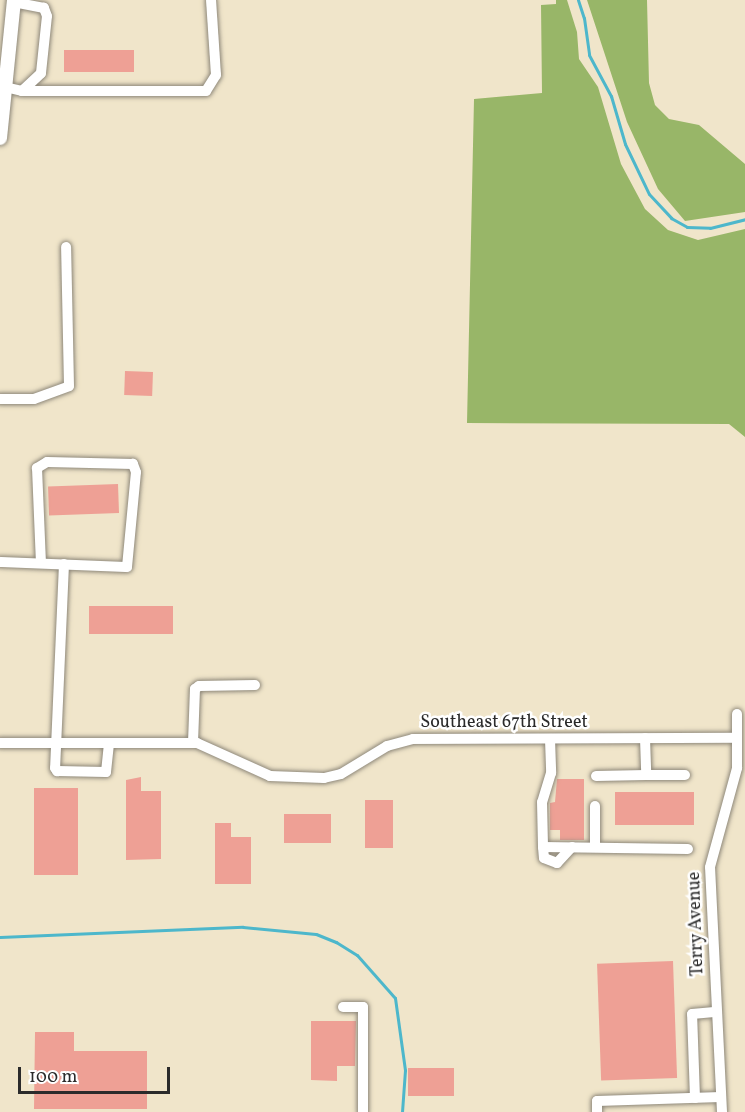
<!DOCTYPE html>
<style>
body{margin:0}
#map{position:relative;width:745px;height:1112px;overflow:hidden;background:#f0e5ca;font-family:Vollkorn,serif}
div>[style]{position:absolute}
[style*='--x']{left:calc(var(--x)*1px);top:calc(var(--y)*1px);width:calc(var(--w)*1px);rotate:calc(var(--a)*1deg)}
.forest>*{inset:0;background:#98b668}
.stream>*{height:3px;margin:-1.5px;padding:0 1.5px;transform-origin:1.5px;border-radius:1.5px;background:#4db7cb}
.building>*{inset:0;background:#eea095;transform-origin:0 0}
.roads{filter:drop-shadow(0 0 2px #8e887a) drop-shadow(0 0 2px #8e887a)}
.minor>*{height:10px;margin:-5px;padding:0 5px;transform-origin:5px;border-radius:5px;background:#fff}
.major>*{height:14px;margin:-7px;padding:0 7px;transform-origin:7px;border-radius:7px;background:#fff}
span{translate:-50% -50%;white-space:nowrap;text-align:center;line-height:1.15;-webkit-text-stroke:5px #fff;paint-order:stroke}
.street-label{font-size:18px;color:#2b2b2b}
.scale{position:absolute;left:18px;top:1067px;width:152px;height:27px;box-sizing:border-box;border:3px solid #2b2b2b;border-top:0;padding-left:8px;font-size:18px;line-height:21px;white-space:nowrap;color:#2b2b2b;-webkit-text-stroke:4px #fff;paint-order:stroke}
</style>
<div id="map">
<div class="forest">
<div style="clip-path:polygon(556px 0,567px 0,577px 32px,579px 59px,598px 87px,621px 164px,645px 209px,668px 230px,698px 240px,745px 229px,745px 437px,729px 424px,467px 423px,474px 99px,542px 93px,541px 5px,556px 4px)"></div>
<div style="clip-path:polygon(587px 0,647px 0,649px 83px,655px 105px,669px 119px,699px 125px,745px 164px,745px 212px,685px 221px,658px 189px,627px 122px)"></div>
</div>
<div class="stream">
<div style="--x:578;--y:0;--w:19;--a:72"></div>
<div style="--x:584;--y:18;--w:37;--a:82"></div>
<div style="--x:589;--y:55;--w:47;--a:61.8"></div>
<div style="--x:611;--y:96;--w:50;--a:73.7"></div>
<div style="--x:625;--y:144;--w:55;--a:64.4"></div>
<div style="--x:649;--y:194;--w:33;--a:47"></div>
<div style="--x:671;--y:218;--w:18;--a:29"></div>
<div style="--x:687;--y:227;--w:23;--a:2"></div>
<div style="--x:710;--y:228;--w:36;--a:-14"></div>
<div style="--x:0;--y:937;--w:243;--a:-2.4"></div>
<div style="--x:243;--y:927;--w:73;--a:5.5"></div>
<div style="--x:316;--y:934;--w:22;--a:22"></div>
<div style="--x:336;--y:942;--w:25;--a:32"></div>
<div style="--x:357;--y:955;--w:57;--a:48.5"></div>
<div style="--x:395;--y:998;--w:73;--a:82.1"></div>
<div style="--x:405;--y:1070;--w:42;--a:94.1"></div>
</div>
<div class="building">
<div style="left:134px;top:50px;width:22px;height:70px;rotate:90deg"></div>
<div style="left:125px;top:371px;width:28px;height:24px;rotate:2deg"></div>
<div style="left:118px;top:484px;width:29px;height:70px;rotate:88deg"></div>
<div style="left:89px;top:606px;width:84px;height:28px"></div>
<div style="clip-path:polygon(141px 777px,141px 791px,161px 791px,161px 859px,126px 860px,126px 780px)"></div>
<div style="clip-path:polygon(557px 779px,584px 779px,584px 840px,560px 840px,560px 830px,550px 830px,550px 803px,555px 802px)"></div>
<div style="left:34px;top:788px;width:44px;height:87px"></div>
<div style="left:615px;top:792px;width:79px;height:33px"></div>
<div style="left:365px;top:800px;width:28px;height:48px"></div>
<div style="left:284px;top:814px;width:47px;height:29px"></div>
<div style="clip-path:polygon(215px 823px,231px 823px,231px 837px,251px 837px,251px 884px,215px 884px)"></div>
<div style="left:673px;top:961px;width:117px;height:76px;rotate:88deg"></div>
<div style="clip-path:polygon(311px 1021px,356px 1021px,355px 1066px,337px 1066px,337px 1081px,311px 1080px)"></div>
<div style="clip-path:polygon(35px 1032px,74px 1032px,74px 1051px,147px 1051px,147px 1109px,34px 1109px)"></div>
<div style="left:454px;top:1068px;width:28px;height:46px;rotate:90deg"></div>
</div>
<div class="roads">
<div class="minor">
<div style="--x:5;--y:87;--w:17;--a:13"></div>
<div style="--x:22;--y:91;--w:26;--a:-43"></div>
<div style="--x:41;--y:73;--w:57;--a:-84"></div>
<div style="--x:47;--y:16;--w:9;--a:-111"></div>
<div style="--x:44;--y:8;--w:31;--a:-169"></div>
<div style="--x:22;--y:91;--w:184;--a:0"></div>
<div style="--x:206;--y:91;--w:19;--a:-58"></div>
<div style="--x:216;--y:75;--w:75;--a:-93.8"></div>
<div style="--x:0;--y:399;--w:34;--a:0"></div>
<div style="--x:34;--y:399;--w:37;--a:-20"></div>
<div style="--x:69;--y:386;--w:139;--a:-91.2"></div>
<div style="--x:0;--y:562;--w:127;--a:2.3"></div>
<div style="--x:127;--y:567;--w:95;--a:-84.6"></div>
<div style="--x:136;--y:472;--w:9;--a:-111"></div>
<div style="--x:133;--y:464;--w:86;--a:-178.7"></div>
<div style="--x:47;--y:462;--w:12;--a:149"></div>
<div style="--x:37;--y:468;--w:95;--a:87.6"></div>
<div style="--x:64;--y:564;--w:204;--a:92.5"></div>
<div style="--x:55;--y:768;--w:4;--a:56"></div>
<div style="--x:57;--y:771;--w:49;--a:1.2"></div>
<div style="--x:106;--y:772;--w:28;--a:-84"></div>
<div style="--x:645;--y:738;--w:37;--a:88"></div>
<div style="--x:646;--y:775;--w:39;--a:0"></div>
<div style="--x:550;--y:739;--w:34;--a:88"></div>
<div style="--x:551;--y:773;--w:30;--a:107"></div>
<div style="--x:542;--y:802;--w:45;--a:88.7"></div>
<div style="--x:543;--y:847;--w:145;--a:0.8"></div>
<div style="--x:0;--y:743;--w:197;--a:0"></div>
<div style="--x:197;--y:743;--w:80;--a:24.3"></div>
<div style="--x:270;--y:776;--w:54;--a:2.1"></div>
<div style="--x:324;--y:778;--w:17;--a:-13"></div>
<div style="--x:341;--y:774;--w:54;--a:-31.3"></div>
<div style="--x:387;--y:746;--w:27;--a:-15"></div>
<div style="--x:413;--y:739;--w:324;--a:-0.2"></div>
<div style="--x:193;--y:743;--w:54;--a:-87.9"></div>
<div style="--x:195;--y:689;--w:5;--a:-37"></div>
<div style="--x:199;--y:686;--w:56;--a:-1"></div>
<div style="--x:596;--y:776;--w:50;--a:-1.1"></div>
<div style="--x:595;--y:806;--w:41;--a:90"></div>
<div style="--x:543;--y:847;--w:11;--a:85"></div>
<div style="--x:544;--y:858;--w:14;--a:21"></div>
<div style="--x:557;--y:863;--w:22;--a:-47"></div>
<div style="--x:343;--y:1007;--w:20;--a:0"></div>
<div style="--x:363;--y:1007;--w:105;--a:90"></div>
<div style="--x:695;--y:1098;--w:84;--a:-92"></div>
<div style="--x:692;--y:1014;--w:25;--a:-5"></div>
<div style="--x:597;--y:1112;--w:11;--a:-90"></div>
<div style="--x:597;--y:1101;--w:124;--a:-1.8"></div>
<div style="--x:722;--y:1112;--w:245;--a:-92.8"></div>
<div style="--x:710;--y:867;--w:103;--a:-74.7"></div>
<div style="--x:737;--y:768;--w:54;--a:-90"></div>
</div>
<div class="major">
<div style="--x:0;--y:138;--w:139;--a:-84.2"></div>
</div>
</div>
<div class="street-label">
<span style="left:504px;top:723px">Southeast 67th Street</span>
<span style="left:697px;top:924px;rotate:-92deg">Terry Avenue</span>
</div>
<div class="scale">100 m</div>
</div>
